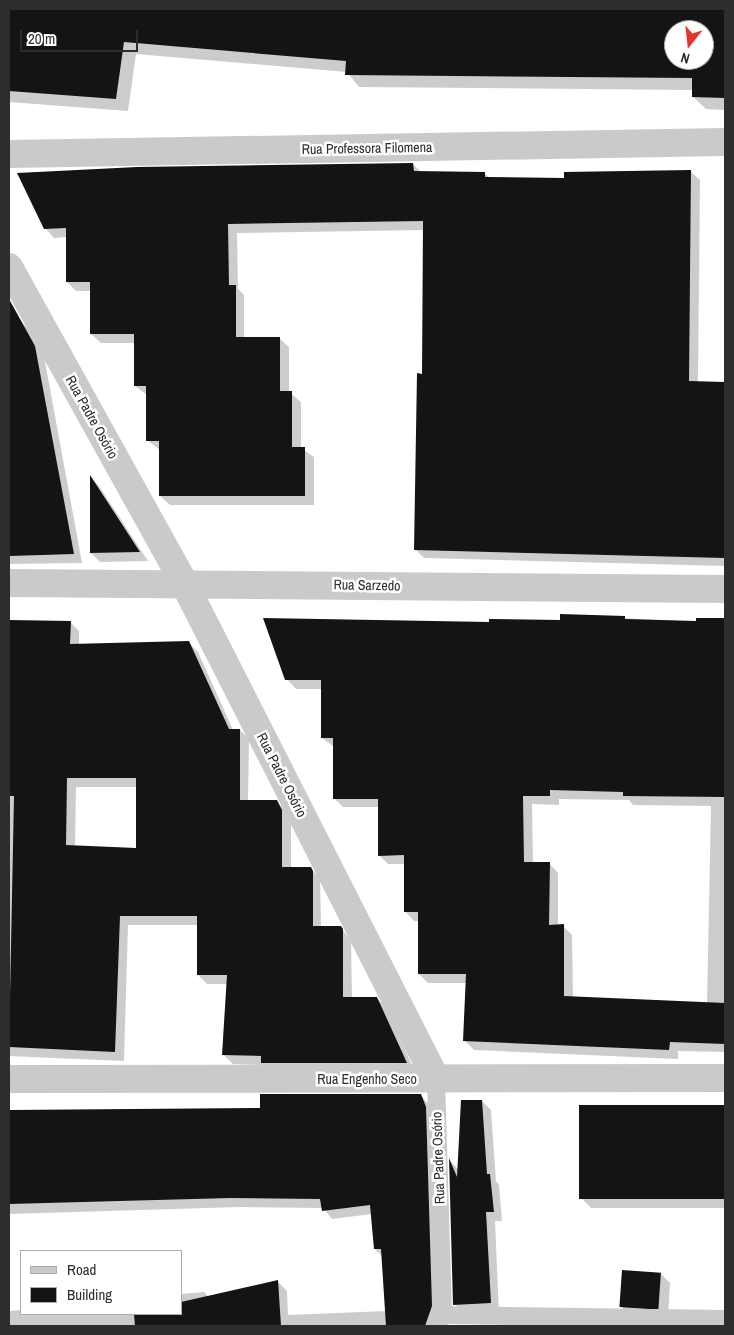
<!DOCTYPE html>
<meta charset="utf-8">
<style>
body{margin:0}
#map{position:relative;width:734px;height:1335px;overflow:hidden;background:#fff;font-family:"Archivo Narrow",sans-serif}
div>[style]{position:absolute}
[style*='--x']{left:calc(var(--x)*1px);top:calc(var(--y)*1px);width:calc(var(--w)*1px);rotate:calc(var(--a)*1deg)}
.shadow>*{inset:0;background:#0003}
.building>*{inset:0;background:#141414;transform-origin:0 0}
.lane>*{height:18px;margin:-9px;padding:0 9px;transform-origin:9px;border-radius:9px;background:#cacaca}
.street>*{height:28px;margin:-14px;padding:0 14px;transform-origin:14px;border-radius:14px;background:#cacaca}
span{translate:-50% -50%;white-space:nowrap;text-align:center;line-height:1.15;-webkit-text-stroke:5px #fff;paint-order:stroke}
.street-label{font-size:14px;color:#2d2d2d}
.frame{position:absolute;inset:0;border:10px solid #2d2d2d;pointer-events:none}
.legend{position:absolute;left:20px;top:1250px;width:162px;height:65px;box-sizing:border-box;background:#fff;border:1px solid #ababab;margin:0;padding:6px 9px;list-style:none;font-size:15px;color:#2d2d2d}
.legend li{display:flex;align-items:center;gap:10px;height:25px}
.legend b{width:25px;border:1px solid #ababab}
.north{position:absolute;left:664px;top:20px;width:50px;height:50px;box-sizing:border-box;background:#fff;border:1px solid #ababab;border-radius:50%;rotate:196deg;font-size:14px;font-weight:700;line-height:20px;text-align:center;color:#2d2d2d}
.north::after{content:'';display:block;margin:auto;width:18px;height:22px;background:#e6342d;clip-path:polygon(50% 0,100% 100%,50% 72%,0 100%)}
.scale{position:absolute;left:20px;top:30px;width:118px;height:22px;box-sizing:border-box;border:2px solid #2d2d2d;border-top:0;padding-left:6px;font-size:15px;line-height:18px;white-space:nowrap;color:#2d2d2d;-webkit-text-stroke:4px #fff;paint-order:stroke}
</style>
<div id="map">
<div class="shadow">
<div style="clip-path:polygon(evenodd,9px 9px,725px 9px,725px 110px,706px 109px,693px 97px,693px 90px,359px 87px,347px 72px,136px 54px,128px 111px,9px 102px,9px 9px,674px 30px,704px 30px,704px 60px,674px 60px,674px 30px)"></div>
<div style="clip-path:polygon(413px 164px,421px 172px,484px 173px,490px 178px,565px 179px,690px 171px,700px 180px,698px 382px,725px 383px,725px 566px,424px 558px,415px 549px,423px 375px,424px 230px,237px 233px,238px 289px,244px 295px,244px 338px,279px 338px,289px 347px,289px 392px,301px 402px,301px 448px,314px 457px,314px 505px,170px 505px,160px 496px,160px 450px,147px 440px,147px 395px,135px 386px,136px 343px,101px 343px,91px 334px,91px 291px,76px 291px,67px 282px,67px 237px,54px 238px,45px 228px)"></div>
<div style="clip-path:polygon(9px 303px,13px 322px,20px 320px,29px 330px,44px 356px,82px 563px,9px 564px)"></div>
<div style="clip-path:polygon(91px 478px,99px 486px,148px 561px,100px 562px,91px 553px)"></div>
<div style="clip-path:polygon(evenodd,562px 615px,697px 622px,697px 619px,725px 619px,725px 1052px,678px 1051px,678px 1059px,474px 1050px,464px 1040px,467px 983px,428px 983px,419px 974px,419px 921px,414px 921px,405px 911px,405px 864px,388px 864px,379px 855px,379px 807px,343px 807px,334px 798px,334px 747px,322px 738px,322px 689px,296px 689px,287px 679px,387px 624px,561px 621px,562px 615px,559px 799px,629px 800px,633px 805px,711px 806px,707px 1004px,573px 997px,572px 935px,563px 926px,558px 926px,558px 873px,549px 863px,533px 863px,532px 804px,559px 805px,559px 799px)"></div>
<div style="clip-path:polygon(evenodd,9px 621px,70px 622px,79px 631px,79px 645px,189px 643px,198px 652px,233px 730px,240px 730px,249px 739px,248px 801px,276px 801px,286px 811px,291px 820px,291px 868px,310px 868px,320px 878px,321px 927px,340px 927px,351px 940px,352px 998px,376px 998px,386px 1007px,415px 1072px,271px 1072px,264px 1065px,233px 1064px,224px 1055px,228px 984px,207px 984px,198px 975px,198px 925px,128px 925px,124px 1061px,9px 1056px,9px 621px,76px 787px,137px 787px,137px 849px,75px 847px,76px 787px)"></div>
<div style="clip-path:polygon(420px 1095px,430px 1105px,439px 1326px,9px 1326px,9px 1311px,21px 1310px,21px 1314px,181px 1314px,181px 1294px,204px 1292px,209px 1297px,278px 1282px,287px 1291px,288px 1315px,386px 1311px,382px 1256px,375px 1249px,372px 1214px,332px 1219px,323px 1208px,240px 1207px,9px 1214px,9px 1111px,261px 1110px)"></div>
<div style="clip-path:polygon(482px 1101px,491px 1110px,496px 1181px,499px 1185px,502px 1221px,495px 1221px,499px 1314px,464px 1313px,455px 1304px,450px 1161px,459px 1170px)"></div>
<div style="clip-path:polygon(580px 1107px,725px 1107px,725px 1208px,591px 1208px,582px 1199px)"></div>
<div style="clip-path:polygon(661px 1274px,670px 1283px,668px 1316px,630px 1316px,621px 1306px)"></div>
</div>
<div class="building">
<div style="clip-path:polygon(evenodd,9px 9px,725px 9px,725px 98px,692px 97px,692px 78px,345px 75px,346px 61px,124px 42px,116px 99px,9px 91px,9px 9px,674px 30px,704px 30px,704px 60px,674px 60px,674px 30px)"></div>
<div style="clip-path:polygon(413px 163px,414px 171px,485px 172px,485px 177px,564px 178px,564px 172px,691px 170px,689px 381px,725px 382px,725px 558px,414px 550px,417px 373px,422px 374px,423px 221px,228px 224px,229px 285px,236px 285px,236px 337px,280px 337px,280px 391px,292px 391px,292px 447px,305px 447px,305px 496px,159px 496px,159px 441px,146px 441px,146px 386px,134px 386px,134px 334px,90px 334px,90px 282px,66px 282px,66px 228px,44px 229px,17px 173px,137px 167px)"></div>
<div style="clip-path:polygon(9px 299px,35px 346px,74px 554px,9px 556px)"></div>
<div style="clip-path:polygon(90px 475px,140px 552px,90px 553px)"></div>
<div style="clip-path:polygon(560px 614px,625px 616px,625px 619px,696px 621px,696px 618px,725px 618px,725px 797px,623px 796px,623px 792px,550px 790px,550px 796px,523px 796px,524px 862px,550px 862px,549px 925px,564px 924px,564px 996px,725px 1003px,725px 1044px,670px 1042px,669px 1050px,463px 1041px,466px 974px,418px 974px,418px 912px,404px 912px,404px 855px,378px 856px,378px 799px,333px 799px,333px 738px,321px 738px,321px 680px,285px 680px,263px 618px,489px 622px,489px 619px,560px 620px)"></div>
<div style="clip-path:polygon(evenodd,9px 620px,71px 621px,70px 644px,189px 641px,229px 729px,240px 729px,240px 800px,277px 800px,282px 810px,282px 867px,311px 867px,313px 871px,313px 926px,341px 926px,343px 929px,343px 997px,377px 997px,407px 1063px,261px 1063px,261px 1056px,222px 1055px,227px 975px,197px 975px,197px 916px,120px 916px,115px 1052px,9px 1047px,14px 796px,9px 796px,9px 620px,67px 778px,136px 778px,136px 848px,66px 845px,67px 778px)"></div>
<div style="clip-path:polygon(260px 1094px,421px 1094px,426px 1107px,432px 1306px,425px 1326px,386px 1326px,381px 1249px,374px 1249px,370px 1205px,322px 1211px,320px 1199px,230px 1198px,9px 1204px,9px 1110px,260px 1108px)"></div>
<div style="clip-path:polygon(461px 1100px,482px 1100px,487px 1174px,490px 1174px,494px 1212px,486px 1212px,491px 1303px,453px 1305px,449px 1158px,457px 1177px)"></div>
<div style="left:579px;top:1105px;width:146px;height:94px"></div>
<div style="left:622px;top:1270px;width:39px;height:37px;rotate:4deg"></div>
<div style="clip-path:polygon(278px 1280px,281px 1326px,135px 1326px,134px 1314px,181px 1314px,181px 1302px)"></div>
</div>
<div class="lane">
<div style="--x:436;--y:1079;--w:236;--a:88.3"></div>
<div style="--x:436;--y:1326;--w:13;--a:-58"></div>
<div style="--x:443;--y:1315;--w:282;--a:0.8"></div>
</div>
<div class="street">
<div style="--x:9;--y:154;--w:716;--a:-0.96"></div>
<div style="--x:9;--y:267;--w:361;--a:61"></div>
<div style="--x:184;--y:583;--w:556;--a:63.07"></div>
<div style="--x:9;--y:583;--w:716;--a:0.48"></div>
<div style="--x:9;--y:1079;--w:716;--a:-0.08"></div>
</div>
<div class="street-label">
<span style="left:367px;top:148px;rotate:-1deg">Rua Professora Filomena</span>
<span style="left:92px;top:417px;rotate:61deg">Rua Padre Osório</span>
<span style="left:367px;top:585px;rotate:1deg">Rua Sarzedo</span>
<span style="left:282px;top:775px;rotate:63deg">Rua Padre Osório</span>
<span style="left:367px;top:1079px">Rua Engenho Seco</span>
<span style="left:438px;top:1158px;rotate:-92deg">Rua Padre Osório</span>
</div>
<div class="frame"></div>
<ul class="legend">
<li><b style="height:6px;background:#cacaca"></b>Road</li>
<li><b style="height:14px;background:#141414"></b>Building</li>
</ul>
<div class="north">N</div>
<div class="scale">20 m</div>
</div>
